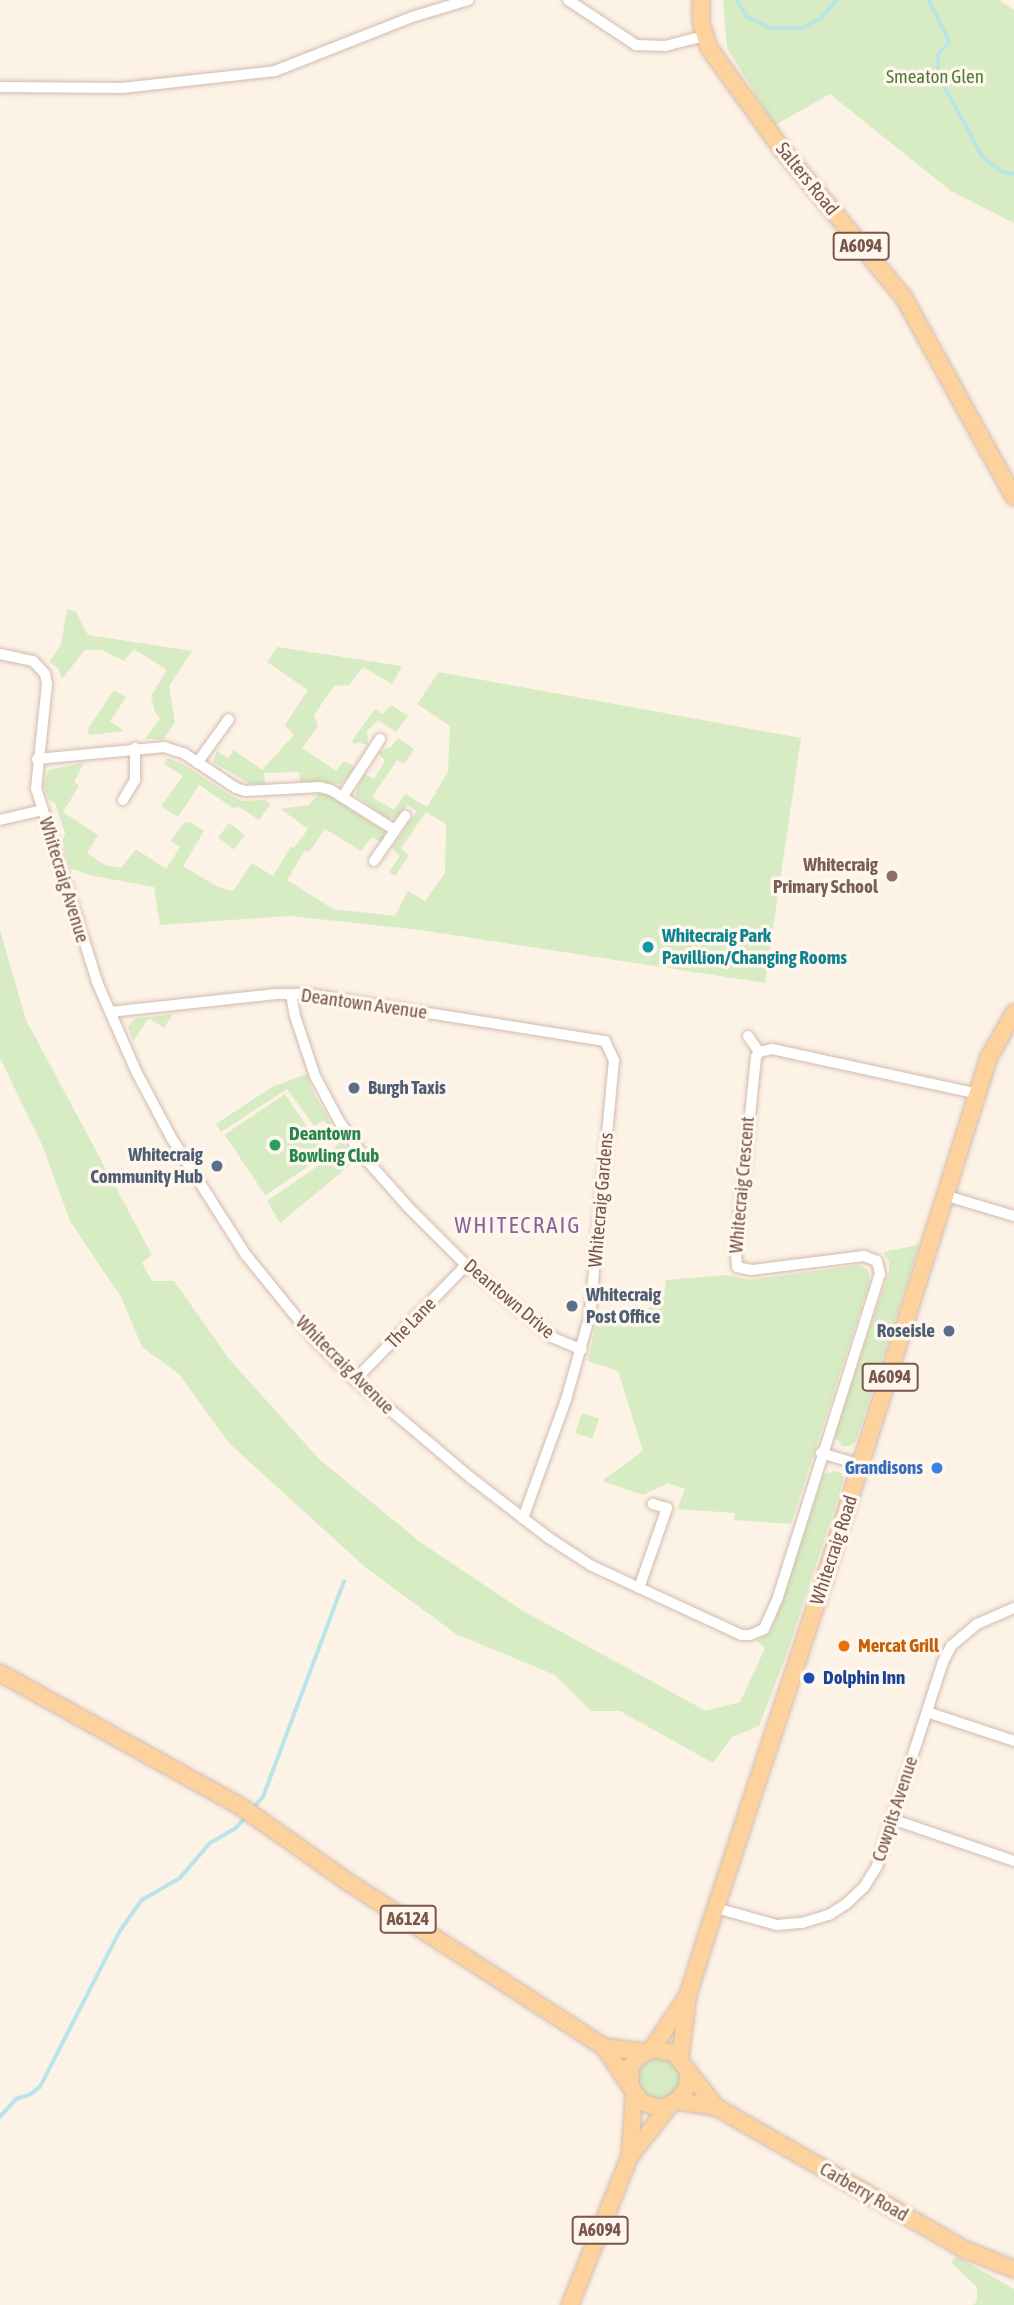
<!DOCTYPE html>
<style>
body{margin:0}
#map{position:relative;width:1014px;height:2305px;overflow:hidden;background:#fdf2e6;font-family:"Asap Condensed",sans-serif}
div>[style]{position:absolute}
[style*='--x']{left:calc(var(--x)*1px);top:calc(var(--y)*1px);width:calc(var(--w)*1px);rotate:calc(var(--a)*1deg)}
.green>*{inset:0;background:#d7ecc3;transform-origin:0 0}
.round{border-radius:50%}
.stream>*{height:3.5px;margin:-1.75px;padding:0 1.75px;transform-origin:1.75px;border-radius:1.75px;background:#b9e5e8}
.roads{filter:drop-shadow(0 0 2px #d2bbae) drop-shadow(0 0 2px #d2bbae)}
.minor>*{height:10px;margin:-5px;padding:0 5px;transform-origin:5px;border-radius:5px;background:#fff}
.primary>*{height:16px;margin:-8px;padding:0 8px;transform-origin:8px;border-radius:8px;background:#fed29c}
.dots>*{width:19px;height:19px;translate:-50% -50%;box-sizing:border-box;border:4px solid #fff7ed;border-radius:50%}
span{translate:-50% -50%;white-space:nowrap;text-align:center;line-height:1.15;-webkit-text-stroke:7px #fff7ed;paint-order:stroke}
.shield-label span{padding:2px 5px;background:#fff7ed;border:2px solid;border-radius:5px;-webkit-text-stroke-width:0}
.shield-label{font-size:18px;color:#785649;font-weight:700}
.park-label{font-size:19px;color:#53793e}
.street-label{font-size:19px;color:#785649}
.education-label{font-size:19px;color:#785e54;font-weight:700}
.right{translate:-100% -50%;text-align:right}
.culture-label{font-size:19px;color:#0d838f;font-weight:700}
.left{translate:0 -50%;text-align:left}
.service-label{font-size:19px;color:#4e5e75;font-weight:700}
.leisure-label{font-size:19px;color:#27864d;font-weight:700}
.shop-label{font-size:19px;color:#366cbe;font-weight:700}
.food-label{font-size:19px;color:#c56008;font-weight:700}
.transit-label{font-size:19px;color:#164399;font-weight:700}
.quarter-label{font-size:23px;color:#85659c;letter-spacing:2px}
</style>
<div id="map">
<div class="green">
<div style="clip-path:polygon(723px 0,999px 0,1014px 10px,1014px 223px,951px 191px,830px 94px,775px 125px,727px 48px)"></div>
<div style="clip-path:polygon(67px 609px,76px 612px,88px 635px,192px 651px,169px 686px,175px 722px,164px 739px,145px 739px,160px 718px,155px 712px,151px 696px,167px 670px,134px 649px,124px 661px,101px 650px,85px 650px,62px 679px,58px 668px,49px 662px,61px 645px)"></div>
<div style="clip-path:polygon(277px 647px,402px 666px,392px 684px,363px 667px,349px 685px,334px 686px,314px 715px,318px 726px,302px 748px,336px 771px,344px 761px,353px 766px,354px 769px,341px 784px,300px 782px,299px 772px,264px 773px,265px 784px,250px 784px,213px 762px,217px 751px,228px 758px,234px 750px,262px 770px,294px 735px,285px 725px,308px 690px,267px 662px)"></div>
<div style="clip-path:polygon(439px 672px,801px 738px,765px 983px,420px 930px,290px 916px,160px 925px,154px 887px,89px 875px,70px 868px,62px 842px,65px 833px,55px 803px,49px 800px,43px 784px,49px 770px,84px 763px,74px 782px,79px 786px,63px 812px,98px 835px,87px 853px,105px 865px,121px 868px,136px 849px,166px 869px,180px 847px,171px 841px,184px 823px,190px 822px,204px 831px,183px 866px,218px 887px,233px 891px,252px 863px,273px 876px,291px 846px,294px 848px,308px 829px,281px 809px,309px 805px,319px 793px,331px 796px,384px 831px,385px 838px,382px 843px,372px 837px,361px 851px,325px 829px,309px 852px,305px 850px,287px 880px,333px 909px,395px 916px,408px 891px,425px 901px,445px 873px,446px 824px,426px 812px,401px 848px,409px 855px,395px 876px,389px 872px,400px 856px,392px 848px,417px 811px,407px 805px,398px 817px,388px 819px,355px 795px,364px 774px,374px 779px,385px 761px,378px 752px,391px 747px,398px 738px,414px 749px,404px 764px,397px 760px,372px 797px,394px 810px,405px 794px,427px 807px,448px 772px,450px 726px,417px 704px)"></div>
<div style="clip-path:polygon(114px 690px,126px 697px,110px 721px,124px 731px,89px 735px,88px 729px)"></div>
<div style="clip-path:polygon(391px 705px,408px 716px,396px 732px,378px 720px,367px 731px,368px 745px,358px 742px,356px 745px,352px 741px,375px 709px,383px 714px)"></div>
<div style="clip-path:polygon(167px 758px,181px 763px,230px 795px,243px 801px,265px 800px,271px 804px,259px 820px,239px 807px,233px 808px,199px 785px,178px 817px,161px 806px,183px 776px,164px 764px)"></div>
<div style="left:229px;top:823px;width:20px;height:18px;rotate:37deg"></div>
<div style="clip-path:polygon(0 930px,26px 1020px,152px 1255px,142px 1263px,152px 1281px,174px 1281px,230px 1360px,319px 1459px,420px 1542px,523px 1611px,706px 1711px,740px 1702px,765px 1648px,757px 1641px,772px 1630px,824px 1474px,835px 1471px,841px 1473px,844px 1479px,787px 1653px,759px 1726px,732px 1737px,713px 1763px,620px 1711px,591px 1711px,555px 1675px,456px 1634px,365px 1567px,230px 1444px,179px 1374px,142px 1347px,121px 1297px,70px 1221px,43px 1147px,0 1058px)"></div>
<div style="clip-path:polygon(173px 1014px,164px 1028px,149px 1018px,133px 1041px,128px 1027px,134px 1019px)"></div>
<div style="clip-path:polygon(307px 1074px,314px 1094px,351px 1156px,332px 1153px,330px 1150px,339px 1144px,324px 1121px,314px 1126px,287px 1089px,221px 1132px,216px 1124px,272px 1087px)"></div>
<div style="left:285px;top:1094px;width:73px;height:73px;rotate:56deg"></div>
<div style="clip-path:polygon(331px 1157px,355px 1161px,280px 1223px,267px 1201px)"></div>
<div style="clip-path:polygon(919px 1245px,856px 1441px,850px 1446px,842px 1446px,834px 1435px,889px 1272px,889px 1262px,883px 1252px)"></div>
<div style="clip-path:polygon(860px 1265px,868px 1270px,870px 1281px,791px 1524px,734px 1520px,735px 1513px,677px 1509px,685px 1489px,668px 1483px,643px 1495px,602px 1481px,643px 1451px,618px 1371px,588px 1361px,598px 1314px,632px 1321px,664px 1296px,666px 1280px,726px 1275px,750px 1280px)"></div>
<div style="left:582px;top:1413px;width:18px;height:21px;rotate:19deg"></div>
<div class="round" style="left:638px;top:2057px;width:42px;height:42px"></div>
<div style="clip-path:polygon(956px 2256px,1014px 2289px,1014px 2305px,973px 2305px,977px 2301px,977px 2287px,951px 2262px)"></div>
</div>
<div class="stream">
<div style="--x:737;--y:0;--w:20;--a:57"></div>
<div style="--x:748;--y:17;--w:25;--a:26"></div>
<div style="--x:771;--y:28;--w:33;--a:0"></div>
<div style="--x:804;--y:28;--w:21;--a:-31"></div>
<div style="--x:822;--y:17;--w:23;--a:-49"></div>
<div style="--x:929;--y:0;--w:47;--a:63.4"></div>
<div style="--x:950;--y:42;--w:18;--a:131"></div>
<div style="--x:938;--y:56;--w:20;--a:87"></div>
<div style="--x:939;--y:76;--w:92;--a:61.5"></div>
<div style="--x:983;--y:157;--w:24;--a:38"></div>
<div style="--x:1002;--y:172;--w:12;--a:9"></div>
<div style="--x:253;--y:1808;--w:15;--a:-48"></div>
<div style="--x:263;--y:1797;--w:230;--a:-69.4"></div>
<div style="--x:0;--y:2117;--w:24;--a:-48"></div>
<div style="--x:16;--y:2099;--w:16;--a:-18"></div>
<div style="--x:31;--y:2094;--w:11;--a:-38"></div>
<div style="--x:40;--y:2087;--w:175;--a:-62.9"></div>
<div style="--x:120;--y:1931;--w:38;--a:-55"></div>
<div style="--x:142;--y:1900;--w:44;--a:-30.1"></div>
<div style="--x:180;--y:1878;--w:46;--a:-49.4"></div>
<div style="--x:210;--y:1843;--w:30;--a:-30"></div>
<div style="--x:236;--y:1828;--w:15;--a:-48"></div>
</div>
<div class="roads">
<div class="minor">
<div style="--x:568;--y:0;--w:82;--a:33.5"></div>
<div style="--x:636;--y:45;--w:29;--a:2"></div>
<div style="--x:665;--y:46;--w:40;--a:-14.4"></div>
<div style="--x:0;--y:87;--w:122;--a:0.5"></div>
<div style="--x:122;--y:88;--w:154;--a:-6.3"></div>
<div style="--x:275;--y:71;--w:147;--a:-21.5"></div>
<div style="--x:412;--y:17;--w:59;--a:-16.9"></div>
<div style="--x:0;--y:654;--w:34;--a:12"></div>
<div style="--x:33;--y:661;--w:18;--a:47"></div>
<div style="--x:45;--y:674;--w:10;--a:79"></div>
<div style="--x:47;--y:684;--w:105;--a:96"></div>
<div style="--x:36;--y:788;--w:203;--a:72.5"></div>
<div style="--x:97;--y:982;--w:99;--a:66.3"></div>
<div style="--x:137;--y:1073;--w:75;--a:62.1"></div>
<div style="--x:172;--y:1139;--w:138;--a:57.5"></div>
<div style="--x:246;--y:1255;--w:109;--a:50.9"></div>
<div style="--x:315;--y:1340;--w:57;--a:45"></div>
<div style="--x:355;--y:1380;--w:152;--a:40.2"></div>
<div style="--x:471;--y:1478;--w:98;--a:37.6"></div>
<div style="--x:549;--y:1538;--w:51;--a:33.1"></div>
<div style="--x:592;--y:1566;--w:164;--a:24.8"></div>
<div style="--x:741;--y:1635;--w:9;--a:0"></div>
<div style="--x:750;--y:1635;--w:15;--a:-23"></div>
<div style="--x:764;--y:1629;--w:35;--a:-66"></div>
<div style="--x:778;--y:1597;--w:339;--a:-72.5"></div>
<div style="--x:880;--y:1274;--w:13;--a:-103"></div>
<div style="--x:877;--y:1261;--w:14;--a:-159"></div>
<div style="--x:864;--y:1256;--w:114;--a:172.9"></div>
<div style="--x:751;--y:1270;--w:14;--a:-168"></div>
<div style="--x:737;--y:1267;--w:16;--a:-94"></div>
<div style="--x:736;--y:1251;--w:195;--a:-84.1"></div>
<div style="--x:756;--y:1057;--w:6;--a:-59"></div>
<div style="--x:759;--y:1052;--w:13;--a:-13"></div>
<div style="--x:772;--y:1049;--w:211;--a:12.3"></div>
<div style="--x:37;--y:759;--w:128;--a:-5.4"></div>
<div style="--x:164;--y:747;--w:22;--a:18"></div>
<div style="--x:185;--y:754;--w:61;--a:33.7"></div>
<div style="--x:236;--y:788;--w:10;--a:17"></div>
<div style="--x:246;--y:791;--w:74;--a:-3.1"></div>
<div style="--x:320;--y:787;--w:11;--a:15"></div>
<div style="--x:331;--y:790;--w:75;--a:32"></div>
<div style="--x:197;--y:763;--w:54;--a:-54"></div>
<div style="--x:343;--y:796;--w:68;--a:-57"></div>
<div style="--x:123;--y:800;--w:23;--a:-59"></div>
<div style="--x:135;--y:780;--w:32;--a:-90"></div>
<div style="--x:0;--y:820;--w:43;--a:-13.4"></div>
<div style="--x:374;--y:861;--w:55;--a:-55.4"></div>
<div style="--x:291;--y:994;--w:22;--a:80"></div>
<div style="--x:295;--y:1016;--w:63;--a:71.6"></div>
<div style="--x:315;--y:1076;--w:51;--a:61.9"></div>
<div style="--x:339;--y:1121;--w:42;--a:55.6"></div>
<div style="--x:363;--y:1156;--w:69;--a:48.5"></div>
<div style="--x:409;--y:1208;--w:81;--a:45"></div>
<div style="--x:466;--y:1265;--w:114;--a:39.7"></div>
<div style="--x:554;--y:1338;--w:30;--a:23"></div>
<div style="--x:110;--y:1012;--w:167;--a:-6.2"></div>
<div style="--x:276;--y:994;--w:32;--a:0"></div>
<div style="--x:308;--y:994;--w:301;--a:9"></div>
<div style="--x:605;--y:1041;--w:21;--a:65"></div>
<div style="--x:614;--y:1060;--w:256;--a:95.4"></div>
<div style="--x:590;--y:1315;--w:88;--a:105.8"></div>
<div style="--x:566;--y:1400;--w:126;--a:110"></div>
<div style="--x:748;--y:1036;--w:19;--a:55"></div>
<div style="--x:947;--y:1196;--w:70;--a:16.6"></div>
<div style="--x:355;--y:1380;--w:160;--a:-46"></div>
<div style="--x:821;--y:1453;--w:42;--a:16.7"></div>
<div style="--x:639;--y:1588;--w:85;--a:-70.7"></div>
<div style="--x:667;--y:1508;--w:15;--a:-164"></div>
<div style="--x:927;--y:1712;--w:92;--a:18.4"></div>
<div style="--x:892;--y:1819;--w:129;--a:19"></div>
<div style="--x:716;--y:1908;--w:63;--a:15.6"></div>
<div style="--x:777;--y:1925;--w:25;--a:-5"></div>
<div style="--x:802;--y:1923;--w:28;--a:-17"></div>
<div style="--x:829;--y:1915;--w:20;--a:-33"></div>
<div style="--x:846;--y:1904;--w:25;--a:-43"></div>
<div style="--x:864;--y:1887;--w:25;--a:-58"></div>
<div style="--x:877;--y:1866;--w:214;--a:-72.1"></div>
<div style="--x:943;--y:1662;--w:18;--a:-63"></div>
<div style="--x:951;--y:1646;--w:34;--a:-40"></div>
<div style="--x:977;--y:1624;--w:40;--a:-23.4"></div>
</div>
<div class="primary">
<div style="--x:701;--y:0;--w:22;--a:90"></div>
<div style="--x:701;--y:22;--w:27;--a:73"></div>
<div style="--x:709;--y:48;--w:123;--a:54.2"></div>
<div style="--x:781;--y:148;--w:194;--a:50.6"></div>
<div style="--x:904;--y:298;--w:227;--a:61.1"></div>
<div style="--x:0;--y:1673;--w:274;--a:29"></div>
<div style="--x:240;--y:1806;--w:132;--a:35.1"></div>
<div style="--x:348;--y:1882;--w:305;--a:32.8"></div>
<div style="--x:604;--y:2047;--w:66;--a:56.1"></div>
<div style="--x:641;--y:2102;--w:20;--a:18"></div>
<div style="--x:660;--y:2108;--w:18;--a:-22"></div>
<div style="--x:677;--y:2101;--w:17;--a:-54"></div>
<div style="--x:687;--y:2087;--w:16;--a:-86"></div>
<div style="--x:688;--y:2071;--w:23;--a:-128"></div>
<div style="--x:674;--y:2053;--w:22;--a:-170"></div>
<div style="--x:652;--y:2049;--w:17;--a:149"></div>
<div style="--x:637;--y:2058;--w:10;--a:127"></div>
<div style="--x:631;--y:2066;--w:20;--a:93"></div>
<div style="--x:604;--y:2047;--w:40;--a:7.1"></div>
<div style="--x:652;--y:2049;--w:63;--a:-56.1"></div>
<div style="--x:680;--y:2058;--w:64;--a:-82.8"></div>
<div style="--x:688;--y:1995;--w:80;--a:-72.5"></div>
<div style="--x:712;--y:1919;--w:367;--a:-71.7"></div>
<div style="--x:827;--y:1571;--w:539;--a:-72.51"></div>
<div style="--x:989;--y:1057;--w:51;--a:-60.4"></div>
<div style="--x:688;--y:2071;--w:46;--a:52.1"></div>
<div style="--x:677;--y:2101;--w:39;--a:9"></div>
<div style="--x:716;--y:2107;--w:288;--a:29.8"></div>
<div style="--x:966;--y:2250;--w:52;--a:21.6"></div>
<div style="--x:630;--y:2156;--w:62;--a:-86.3"></div>
<div style="--x:570;--y:2305;--w:161;--a:-68.1"></div>
<div style="--x:630;--y:2156;--w:63;--a:-52"></div>
</div>
</div>
<div class="dots">
<div style="left:892px;top:876px;background:#8d6e63"></div>
<div style="left:648px;top:947px;background:#0f9aa8"></div>
<div style="left:354px;top:1088px;background:#5c6f8a"></div>
<div style="left:275px;top:1145px;background:#2e9e5b"></div>
<div style="left:217px;top:1166px;background:#5c6f8a"></div>
<div style="left:572px;top:1306px;background:#5c6f8a"></div>
<div style="left:949px;top:1331px;background:#5c6f8a"></div>
<div style="left:937px;top:1468px;background:#3f7fe0"></div>
<div style="left:844px;top:1646px;background:#e8710a"></div>
<div style="left:809px;top:1678px;background:#1a4fb4"></div>
</div>
<div class="shield-label">
<span style="left:861px;top:246px">A6094</span>
<span style="left:890px;top:1377px">A6094</span>
<span style="left:408px;top:1919px">A6124</span>
<span style="left:600px;top:2230px">A6094</span>
</div>
<div class="park-label">
<span style="left:935px;top:77px">Smeaton Glen</span>
</div>
<div class="street-label">
<span style="left:807px;top:179px;rotate:51deg">Salters Road</span>
<span style="left:64px;top:880px;rotate:73deg">Whitecraig Avenue</span>
<span style="left:364px;top:1004px;rotate:8deg">Deantown Avenue</span>
<span style="left:742px;top:1185px;rotate:-85deg">Whitecraig Crescent</span>
<span style="left:601px;top:1200px;rotate:-85deg">Whitecraig Gardens</span>
<span style="left:509px;top:1299px;rotate:40deg">Deantown Drive</span>
<span style="left:411px;top:1323px;rotate:-46deg">The Lane</span>
<span style="left:345px;top:1365px;rotate:45deg">Whitecraig Avenue</span>
<span style="left:834px;top:1550px;rotate:-72deg">Whitecraig Road</span>
<span style="left:895px;top:1809px;rotate:-72deg">Cowpits Avenue</span>
<span style="left:864px;top:2192px;rotate:30deg">Carberry Road</span>
</div>
<div class="education-label">
<span class="right" style="left:878px;top:876px">Whitecraig<br>Primary School</span>
</div>
<div class="culture-label">
<span class="left" style="left:662px;top:947px">Whitecraig Park<br>Pavillion/Changing Rooms</span>
</div>
<div class="service-label">
<span class="left" style="left:368px;top:1088px">Burgh Taxis</span>
<span class="right" style="left:203px;top:1166px">Whitecraig<br>Community Hub</span>
<span class="left" style="left:586px;top:1306px">Whitecraig<br>Post Office</span>
<span class="right" style="left:935px;top:1331px">Roseisle</span>
</div>
<div class="leisure-label">
<span class="left" style="left:289px;top:1145px">Deantown<br>Bowling Club</span>
</div>
<div class="shop-label">
<span class="right" style="left:923px;top:1468px">Grandisons</span>
</div>
<div class="food-label">
<span class="left" style="left:858px;top:1646px">Mercat Grill</span>
</div>
<div class="transit-label">
<span class="left" style="left:823px;top:1678px">Dolphin Inn</span>
</div>
<div class="quarter-label">
<span style="left:518px;top:1225px">WHITECRAIG</span>
</div>
</div>
